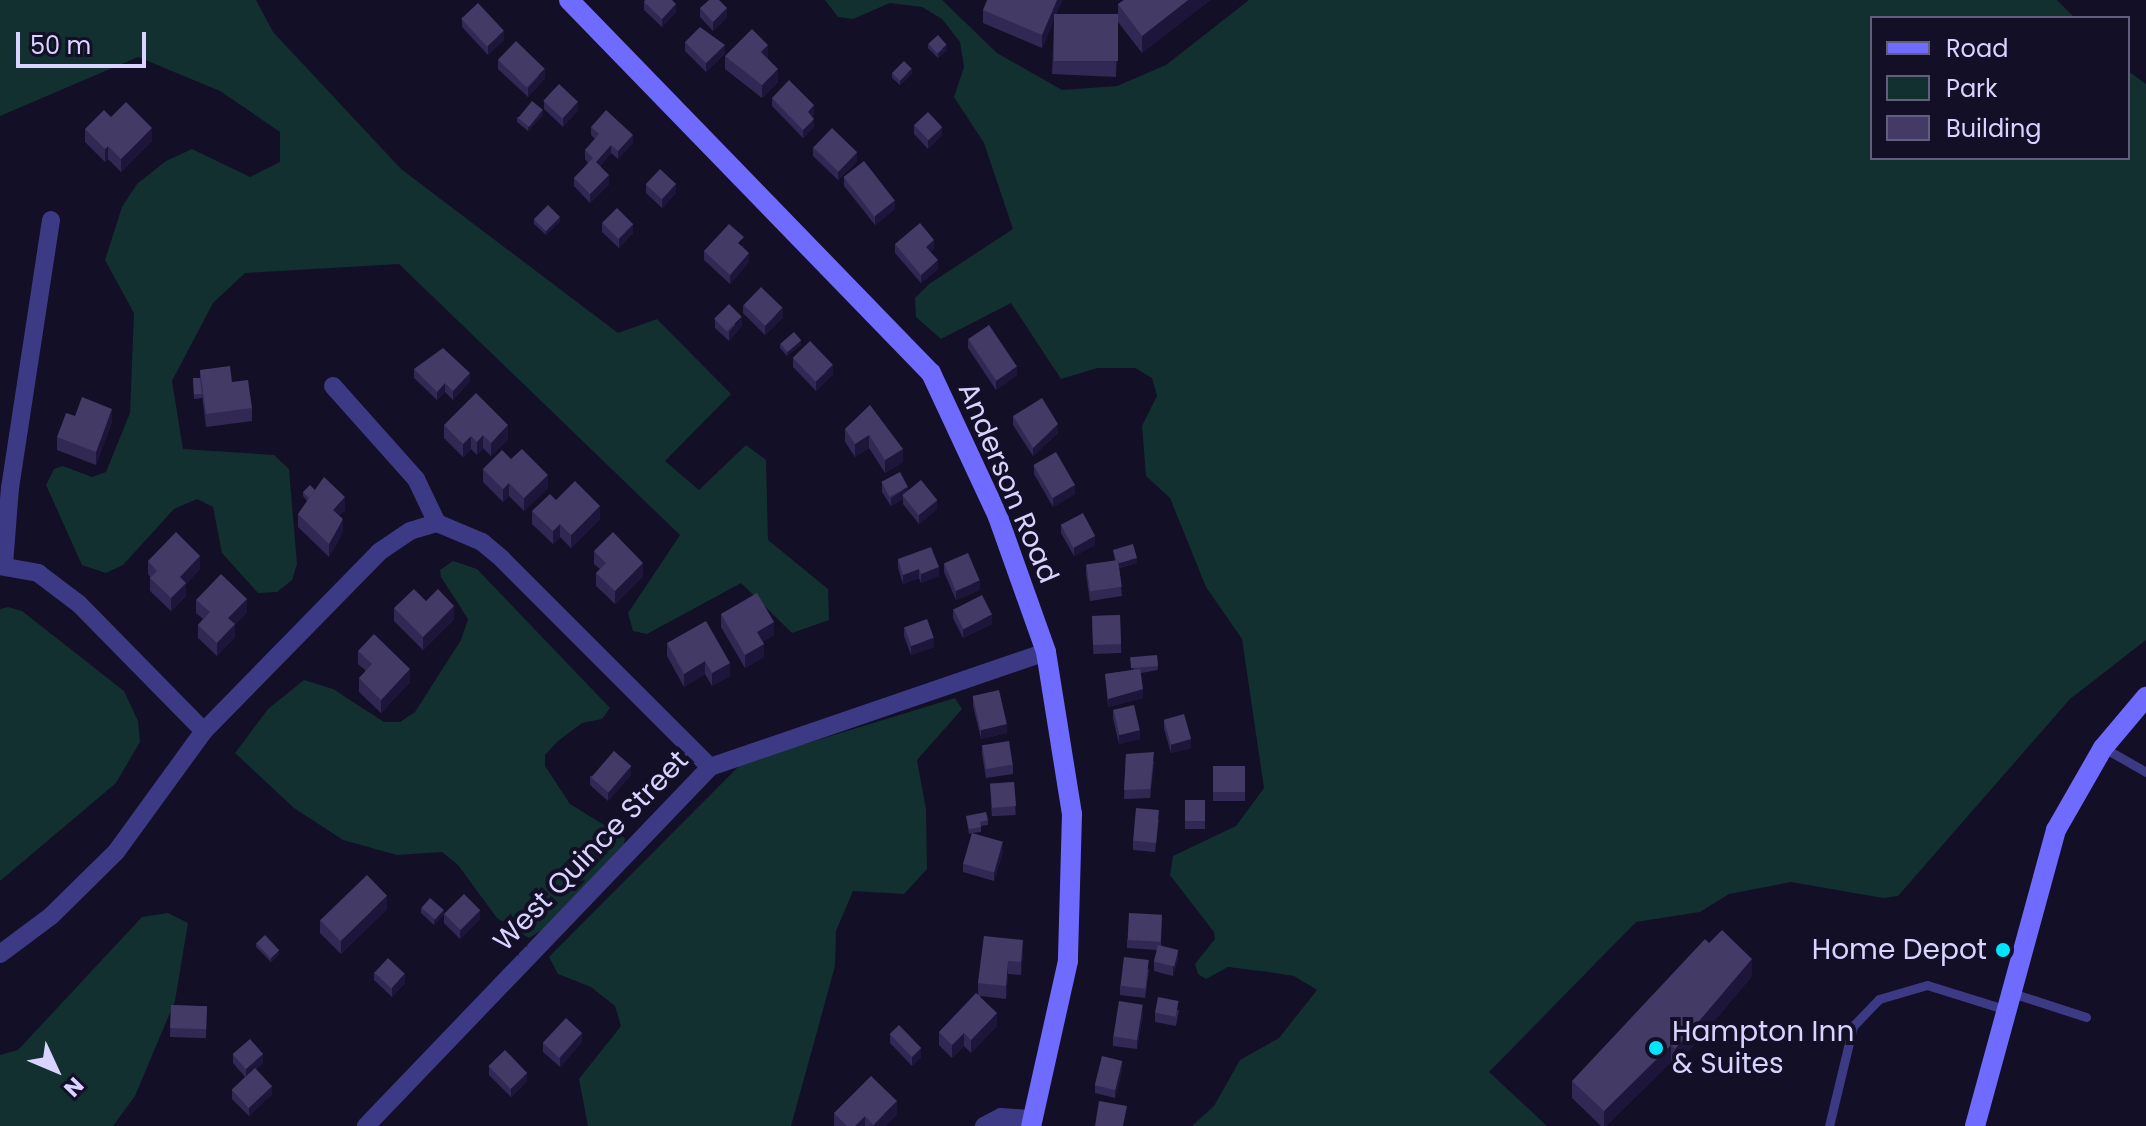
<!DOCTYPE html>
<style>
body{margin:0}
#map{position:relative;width:2146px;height:1126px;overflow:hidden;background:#130f26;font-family:Poppins,sans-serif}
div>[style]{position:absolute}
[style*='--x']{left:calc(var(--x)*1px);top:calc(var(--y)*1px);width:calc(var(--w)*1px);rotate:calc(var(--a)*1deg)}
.green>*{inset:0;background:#12302f}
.lane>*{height:9px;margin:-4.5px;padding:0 4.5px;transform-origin:4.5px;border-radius:4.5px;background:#3d3a85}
.street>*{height:18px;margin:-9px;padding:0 9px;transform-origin:9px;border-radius:9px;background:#3d3a85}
.secondary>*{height:20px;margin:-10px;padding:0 10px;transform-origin:10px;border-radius:10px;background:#6f6bff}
.wall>*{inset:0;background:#312854;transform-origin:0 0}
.shaded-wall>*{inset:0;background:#1d163a}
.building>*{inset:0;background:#433a66;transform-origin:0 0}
.dots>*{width:22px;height:22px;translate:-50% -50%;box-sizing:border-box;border:4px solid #130f26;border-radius:50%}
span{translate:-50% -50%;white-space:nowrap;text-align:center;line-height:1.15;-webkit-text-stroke:8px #130f26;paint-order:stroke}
.street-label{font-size:28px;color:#d9d4ff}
.poi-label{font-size:28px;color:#d9d4ff}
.right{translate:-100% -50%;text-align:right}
.left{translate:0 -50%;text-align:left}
.legend{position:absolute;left:1870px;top:16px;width:260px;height:144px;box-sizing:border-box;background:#130f26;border:2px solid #625e7d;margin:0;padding:10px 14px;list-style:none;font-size:24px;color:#d9d4ff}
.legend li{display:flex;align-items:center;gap:16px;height:40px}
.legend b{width:40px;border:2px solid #625e7d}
.north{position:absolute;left:16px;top:1030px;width:80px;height:80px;-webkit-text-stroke:6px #130f26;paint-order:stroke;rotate:134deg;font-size:22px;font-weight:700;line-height:32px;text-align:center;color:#d9d4ff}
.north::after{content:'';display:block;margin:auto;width:28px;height:36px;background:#d9d4ff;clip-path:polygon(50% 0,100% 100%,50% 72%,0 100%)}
.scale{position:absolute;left:16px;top:32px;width:130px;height:36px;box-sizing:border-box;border:4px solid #d9d4ff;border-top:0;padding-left:10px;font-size:24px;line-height:28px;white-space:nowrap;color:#d9d4ff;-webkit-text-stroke:6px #130f26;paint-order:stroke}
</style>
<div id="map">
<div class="green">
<div style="clip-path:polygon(0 0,256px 0,273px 32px,401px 169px,618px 333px,657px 319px,731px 394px,665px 461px,699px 490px,746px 445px,766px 460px,768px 540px,828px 589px,829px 620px,792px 633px,741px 583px,647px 634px,633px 631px,628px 613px,680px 535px,399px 264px,245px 273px,213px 303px,172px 381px,183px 449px,274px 455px,289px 469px,297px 564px,292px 580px,277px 592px,258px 593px,222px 553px,213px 507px,197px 499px,174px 509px,123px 565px,106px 573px,82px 565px,46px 485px,54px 469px,63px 466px,92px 477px,106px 472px,130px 413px,134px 313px,105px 260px,122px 207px,137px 184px,166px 161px,192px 149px,250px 177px,280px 162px,280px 132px,220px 91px,138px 57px,0 116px)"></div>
<div style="clip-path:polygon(825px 0,942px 0,997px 53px,1062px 90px,1117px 86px,1166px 65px,1249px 0,2057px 0,2075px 18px,1872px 18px,1872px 158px,2128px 158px,2128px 71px,2146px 84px,2146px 640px,2070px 699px,1898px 896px,1883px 898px,1791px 882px,1729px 894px,1700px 912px,1636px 922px,1489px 1072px,1547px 1126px,1192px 1126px,1214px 1106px,1240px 1060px,1279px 1038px,1317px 990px,1294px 976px,1269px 972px,1228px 967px,1206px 979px,1198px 974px,1195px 964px,1215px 939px,1214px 932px,1170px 875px,1173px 856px,1236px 826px,1264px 788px,1242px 639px,1206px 587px,1170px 498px,1146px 476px,1142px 426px,1157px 396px,1152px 378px,1135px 368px,1097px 368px,1061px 379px,1011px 303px,941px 339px,916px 317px,915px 298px,929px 284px,1013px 229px,984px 143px,954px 97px,964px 67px,960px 42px,942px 19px,922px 7px,890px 3px,853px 19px,838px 17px)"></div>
<div style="clip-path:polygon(453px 561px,477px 569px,610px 708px,602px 719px,582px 723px,558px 741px,545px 755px,545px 766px,570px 804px,625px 838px,624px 844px,544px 929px,529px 938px,497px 918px,458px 865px,442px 852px,397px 855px,343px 840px,294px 808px,235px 753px,268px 709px,304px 680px,333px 689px,384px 722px,400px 722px,415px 712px,461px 640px,468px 619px,441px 577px,440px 570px)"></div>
<div style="clip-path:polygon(8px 607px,22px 611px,124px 691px,138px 721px,140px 742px,116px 783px,0 881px,0 609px)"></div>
<div style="clip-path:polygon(955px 698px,962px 709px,917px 760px,926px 809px,927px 869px,904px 894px,853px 891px,836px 931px,835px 966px,791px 1126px,588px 1126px,579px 1079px,621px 1026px,615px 1006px,591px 987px,558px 974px,549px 957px,742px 763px)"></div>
<div style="clip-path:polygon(168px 913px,188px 923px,175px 1001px,135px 1096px,113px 1126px,0 1126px,0 1055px,18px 1050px,142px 917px)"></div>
</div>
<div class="lane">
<div style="--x:2104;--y:748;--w:48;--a:29.7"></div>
<div style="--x:2009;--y:992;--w:81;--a:18"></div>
<div style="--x:1829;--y:1126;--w:103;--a:-76.5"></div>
<div style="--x:1853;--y:1026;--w:37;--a:-46"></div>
<div style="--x:1879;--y:999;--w:50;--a:-16.3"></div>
<div style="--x:1927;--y:985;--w:81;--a:17.3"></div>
</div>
<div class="street">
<div style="--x:333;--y:386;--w:125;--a:48.3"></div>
<div style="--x:416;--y:479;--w:49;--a:64.5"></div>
<div style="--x:4;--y:564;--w:76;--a:-85.5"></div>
<div style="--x:10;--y:488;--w:271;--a:-81.3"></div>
<div style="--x:0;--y:566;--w:39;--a:10"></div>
<div style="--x:38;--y:573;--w:51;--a:37.1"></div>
<div style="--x:79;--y:604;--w:178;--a:45.5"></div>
<div style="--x:204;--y:731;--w:250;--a:-45.6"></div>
<div style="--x:379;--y:552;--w:37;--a:-34"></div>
<div style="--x:410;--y:531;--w:28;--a:-17"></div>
<div style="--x:437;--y:523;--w:49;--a:22.9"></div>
<div style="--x:482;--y:542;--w:26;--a:40"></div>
<div style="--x:502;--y:559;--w:294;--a:45"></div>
<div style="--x:0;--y:954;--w:64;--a:-36.7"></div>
<div style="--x:51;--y:916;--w:91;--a:-44.6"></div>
<div style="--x:116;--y:852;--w:150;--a:-54"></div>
<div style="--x:366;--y:1126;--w:497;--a:-46.2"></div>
<div style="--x:710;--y:767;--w:355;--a:-18.9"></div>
<div style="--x:984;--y:1126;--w:19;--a:-28"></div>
<div style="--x:1001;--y:1117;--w:32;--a:4"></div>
</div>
<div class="secondary">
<div style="--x:569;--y:0;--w:520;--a:45.86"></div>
<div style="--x:931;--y:373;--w:159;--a:65"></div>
<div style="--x:998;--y:517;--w:143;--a:70.4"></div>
<div style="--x:1046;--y:652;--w:164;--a:80.9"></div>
<div style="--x:1072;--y:814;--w:147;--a:91.6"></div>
<div style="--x:1068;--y:961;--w:169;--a:102.6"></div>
<div style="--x:1975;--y:1126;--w:307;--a:-74.7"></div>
<div style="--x:2056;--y:830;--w:95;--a:-60.2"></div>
<div style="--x:2103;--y:748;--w:67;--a:-49.9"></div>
</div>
<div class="wall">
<div style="clip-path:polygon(1062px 0,1056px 14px,1118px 14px,1116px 77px,1052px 74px,1054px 20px,1042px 48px,983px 23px,983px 10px)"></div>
<div style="clip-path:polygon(1124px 0,1210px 0,1142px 53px,1118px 22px,1118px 4px)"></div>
<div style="clip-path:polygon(644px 2px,676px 12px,662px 27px,644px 10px)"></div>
<div style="clip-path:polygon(700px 8px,727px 17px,713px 31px,700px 17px)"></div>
<div style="clip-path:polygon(462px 19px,504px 40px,488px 55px,462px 27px)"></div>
<div style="clip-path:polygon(685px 42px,725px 53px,706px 72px,685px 51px)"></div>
<div style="clip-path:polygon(928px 44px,947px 50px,938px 58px,928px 48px)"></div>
<div style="clip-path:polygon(725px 56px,768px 58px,768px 59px,778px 82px,762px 98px,725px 69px)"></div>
<div style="clip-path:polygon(498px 60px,545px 78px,528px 97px,498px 69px)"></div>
<div style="clip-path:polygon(892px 73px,912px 73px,900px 85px,892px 78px)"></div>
<div style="clip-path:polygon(772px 98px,814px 114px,812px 116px,814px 127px,803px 138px,772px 106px)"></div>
<div style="clip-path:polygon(544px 101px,578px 110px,563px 127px,544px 109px)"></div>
<div style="clip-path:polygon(543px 115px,528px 131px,517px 122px,517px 117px)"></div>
<div style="clip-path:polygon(111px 117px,152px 141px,121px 172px,108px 159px,105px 162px,85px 142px,85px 129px)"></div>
<div style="clip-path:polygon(914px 125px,942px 135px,928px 149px,914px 134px)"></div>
<div style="clip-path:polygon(591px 127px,633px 143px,618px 159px,611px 153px,600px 166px,609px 184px,590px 203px,574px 186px,574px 178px,588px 163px,585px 159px,585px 150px,595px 139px,591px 135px)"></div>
<div style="clip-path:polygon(813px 147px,857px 161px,838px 180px,813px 156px)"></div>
<div style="clip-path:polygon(844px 177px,895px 209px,875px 225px,844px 186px)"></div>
<div style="clip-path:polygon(646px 184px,676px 193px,662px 208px,646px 193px)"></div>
<div style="clip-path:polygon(534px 219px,560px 221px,546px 235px,534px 224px)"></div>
<div style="clip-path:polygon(602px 223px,633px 233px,619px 248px,602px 232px)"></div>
<div style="clip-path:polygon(895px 244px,934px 248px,930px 252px,938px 269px,921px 283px,895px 253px)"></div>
<div style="clip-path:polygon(744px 246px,743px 247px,749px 262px,730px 284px,704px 260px,704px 251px)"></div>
<div style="clip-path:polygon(743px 305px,783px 317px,765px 335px,743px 313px)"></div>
<div style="clip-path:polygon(715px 320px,742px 326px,729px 341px,715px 328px)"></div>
<div style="clip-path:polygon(968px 339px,1017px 375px,996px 390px,968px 348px)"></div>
<div style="clip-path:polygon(780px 344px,801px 344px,787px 356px,780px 348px)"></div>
<div style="clip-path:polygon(793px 358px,833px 374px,816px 391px,793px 367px)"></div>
<div style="clip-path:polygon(414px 369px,470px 381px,453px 400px,445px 392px,437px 400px,414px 378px)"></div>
<div style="clip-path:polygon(200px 370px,232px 382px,252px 408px,252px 421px,206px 427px,202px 395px,202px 398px,194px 399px,193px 378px,200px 379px)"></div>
<div style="clip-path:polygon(870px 405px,903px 462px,885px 473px,869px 448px,855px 457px,845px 442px,845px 429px)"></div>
<div style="clip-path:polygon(75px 416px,112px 422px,96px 465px,57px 450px,57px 437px)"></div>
<div style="clip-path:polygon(1013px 416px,1058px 433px,1033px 456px,1013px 425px)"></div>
<div style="clip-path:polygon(444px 425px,508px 439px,491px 456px,483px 448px,477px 455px,471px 449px,463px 457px,444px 438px)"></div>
<div style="clip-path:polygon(511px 459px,548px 488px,524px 511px,509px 496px,503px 502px,483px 482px,483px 469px)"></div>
<div style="clip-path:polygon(1034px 465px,1075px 494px,1053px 507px,1034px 474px)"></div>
<div style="clip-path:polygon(882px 483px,908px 491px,937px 509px,919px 524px,903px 504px,903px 499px,891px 506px,882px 492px)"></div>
<div style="clip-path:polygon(315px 490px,345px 510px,339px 516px,343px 532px,329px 557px,298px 527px,298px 514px,307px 501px,303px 496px,303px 492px)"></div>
<div style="clip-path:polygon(556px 500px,600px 519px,571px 548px,560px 537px,553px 544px,532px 524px,532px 511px)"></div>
<div style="clip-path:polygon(1061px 524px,1095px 545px,1074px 556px,1061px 533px)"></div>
<div style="clip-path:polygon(1113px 550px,1137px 563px,1119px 568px,1122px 596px,1090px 601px,1086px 574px,1086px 565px,1115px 561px)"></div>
<div style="clip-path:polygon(594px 551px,643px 576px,615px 604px,596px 586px,596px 573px,600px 569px,594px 564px)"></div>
<div style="clip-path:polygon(898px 559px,939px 576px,921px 583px,919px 578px,903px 584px,898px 568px)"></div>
<div style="clip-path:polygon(148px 561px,200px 569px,186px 584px,186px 596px,171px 611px,150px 591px,150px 577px,148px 574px)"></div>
<div style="clip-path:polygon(944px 563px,980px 590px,956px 600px,944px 572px)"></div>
<div style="clip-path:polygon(196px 600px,247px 612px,235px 624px,235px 637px,217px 656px,198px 638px,198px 625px,203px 619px,196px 613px)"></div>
<div style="clip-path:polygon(394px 608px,454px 619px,423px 650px,394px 621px)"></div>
<div style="clip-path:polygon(953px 609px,992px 624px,963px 638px,953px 618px)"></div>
<div style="clip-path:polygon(721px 614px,774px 635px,763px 641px,764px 657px,745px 668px,721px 627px)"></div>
<div style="left:1120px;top:615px;width:38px;height:28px;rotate:88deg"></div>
<div style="clip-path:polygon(904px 627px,934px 647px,911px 655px,904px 636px)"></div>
<div style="clip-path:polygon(667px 643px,730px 663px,730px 676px,712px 686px,705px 674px,684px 687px,667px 656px)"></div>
<div style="clip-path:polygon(358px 651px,410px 682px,381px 713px,359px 692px,359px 678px,366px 671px,358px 664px)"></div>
<div style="clip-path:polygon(1157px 655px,1158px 670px,1141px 673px,1143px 698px,1108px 707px,1105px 674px,1131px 670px)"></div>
<div style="clip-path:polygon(973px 697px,1007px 733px,981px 739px,973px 706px)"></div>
<div style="clip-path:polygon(1113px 709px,1140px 739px,1119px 744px,1113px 718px)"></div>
<div style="clip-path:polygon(1164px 720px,1191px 748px,1171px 753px,1164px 729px)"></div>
<div style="clip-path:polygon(982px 745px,1013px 765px,1013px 774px,986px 778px,982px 754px)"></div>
<div style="clip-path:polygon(1126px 754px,1154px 761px,1150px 798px,1124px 799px)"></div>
<div style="left:1213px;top:766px;width:32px;height:35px"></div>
<div style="clip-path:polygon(631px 775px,608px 801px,590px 785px,590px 776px)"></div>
<div style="left:1014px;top:782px;width:33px;height:24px;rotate:87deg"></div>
<div style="left:1185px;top:800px;width:20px;height:29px"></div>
<div style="clip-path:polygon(966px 816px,988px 820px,988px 825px,981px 826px,981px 832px,972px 833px,1003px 851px,994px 881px,963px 872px,963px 864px,972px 833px,969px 834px)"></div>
<div style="clip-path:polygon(1159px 819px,1155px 852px,1133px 850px,1133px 841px)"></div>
<div style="clip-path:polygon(421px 908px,444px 910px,434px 925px,421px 913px)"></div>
<div style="clip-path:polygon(387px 909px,341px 954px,320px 933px,320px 920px)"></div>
<div style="clip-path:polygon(444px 914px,480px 919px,460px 939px,444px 923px)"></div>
<div style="clip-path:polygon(1162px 915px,1161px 945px,1178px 959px,1173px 976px,1154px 971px,1154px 962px,1157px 950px,1127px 948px,1127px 940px)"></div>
<div style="clip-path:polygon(984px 936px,1023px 953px,1021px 975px,1008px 974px,1006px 999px,980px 996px,997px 1026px,971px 1053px,964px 1046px,952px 1058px,939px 1045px,939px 1032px,978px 994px,978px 983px)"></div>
<div style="clip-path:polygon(256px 943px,279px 954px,271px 962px,256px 947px)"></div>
<div style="clip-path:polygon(1149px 969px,1145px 998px,1120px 995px,1120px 986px)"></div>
<div style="clip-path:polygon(374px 972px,405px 983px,392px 997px,374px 980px)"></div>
<div style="clip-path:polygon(1752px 976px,1675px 1067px,1671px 1062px,1606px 1126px,1601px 1126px,1572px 1098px,1572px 1081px)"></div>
<div style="left:171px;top:1005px;width:36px;height:32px;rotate:2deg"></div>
<div style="clip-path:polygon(1179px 1010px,1176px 1026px,1155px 1022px,1155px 1013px)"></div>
<div style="clip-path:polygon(1143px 1013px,1137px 1049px,1113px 1046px,1113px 1037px)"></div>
<div style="clip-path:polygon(890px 1034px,921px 1057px,912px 1066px,890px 1043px)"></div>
<div style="clip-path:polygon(582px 1042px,560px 1067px,543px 1052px,543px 1043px)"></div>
<div style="clip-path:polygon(233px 1054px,263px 1063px,256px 1069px,272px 1094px,249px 1116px,232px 1099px,232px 1090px,245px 1077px,233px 1063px)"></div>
<div style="clip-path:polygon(489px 1066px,527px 1081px,511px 1097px,489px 1075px)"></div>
<div style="clip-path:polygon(1122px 1070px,1115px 1098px,1095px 1093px,1095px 1085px)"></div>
<div style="clip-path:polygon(834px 1113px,897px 1114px,885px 1126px,834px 1126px)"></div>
</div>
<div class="shaded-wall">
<div style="clip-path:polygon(1057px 0,1062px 0,1062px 2px,1042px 48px,1042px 35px)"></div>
<div style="clip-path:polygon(1188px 0,1210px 0,1142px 53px,1142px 36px)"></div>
<div style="clip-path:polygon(676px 4px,676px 12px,662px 27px,662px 19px)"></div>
<div style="clip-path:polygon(727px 8px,727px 17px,713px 31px,713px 22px)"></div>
<div style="clip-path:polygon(504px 31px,504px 40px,488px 55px,488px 46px)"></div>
<div style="clip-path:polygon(725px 45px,725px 53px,706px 72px,706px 63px)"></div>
<div style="clip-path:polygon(768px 45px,768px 58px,761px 65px,761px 52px)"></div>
<div style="clip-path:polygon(947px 45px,947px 50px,938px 58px,938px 54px)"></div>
<div style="clip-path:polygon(545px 69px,545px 78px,528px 97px,528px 88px)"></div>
<div style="clip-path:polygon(778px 69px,778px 82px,762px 98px,762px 85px)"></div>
<div style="clip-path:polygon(912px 69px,912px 73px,900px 85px,900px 81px)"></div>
<div style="clip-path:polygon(578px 102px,578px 110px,563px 127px,563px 118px)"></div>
<div style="clip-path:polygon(814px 105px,814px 114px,808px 121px,808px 112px)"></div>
<div style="clip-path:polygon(543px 110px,543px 115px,528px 131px,528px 127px)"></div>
<div style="clip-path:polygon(814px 119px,814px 127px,803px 138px,803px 130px)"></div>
<div style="clip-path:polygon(942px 127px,942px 135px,928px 149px,928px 140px)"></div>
<div style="clip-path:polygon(152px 128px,152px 141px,121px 172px,121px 159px)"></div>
<div style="clip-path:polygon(633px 135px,633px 143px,618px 159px,618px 151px)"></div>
<div style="clip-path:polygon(611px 145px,611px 153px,596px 170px,596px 162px)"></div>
<div style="clip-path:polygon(108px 146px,108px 159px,105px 162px,105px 149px)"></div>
<div style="clip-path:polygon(857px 152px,857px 161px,838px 180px,838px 171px)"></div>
<div style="clip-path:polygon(609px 175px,609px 184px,590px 203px,590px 194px)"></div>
<div style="clip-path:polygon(676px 184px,676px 193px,662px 208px,662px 199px)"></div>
<div style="clip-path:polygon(895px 200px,895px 209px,875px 225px,875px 216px)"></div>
<div style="clip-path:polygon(560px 217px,560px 221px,546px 235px,546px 231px)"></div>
<div style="clip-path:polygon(633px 224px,633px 233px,619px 248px,619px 239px)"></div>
<div style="clip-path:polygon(934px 240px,934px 248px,926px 255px,926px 247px)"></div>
<div style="clip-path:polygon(749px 253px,749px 262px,730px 284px,730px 275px)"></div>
<div style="clip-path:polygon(938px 260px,938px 269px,921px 283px,921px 275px)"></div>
<div style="clip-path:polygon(783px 308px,783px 317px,765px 335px,765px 326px)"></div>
<div style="clip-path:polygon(742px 317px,742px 326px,729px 341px,729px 332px)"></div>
<div style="clip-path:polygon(801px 340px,801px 344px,787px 356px,787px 352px)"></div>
<div style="clip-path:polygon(833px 365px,833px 374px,816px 391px,816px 382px)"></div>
<div style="clip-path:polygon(1017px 367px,1017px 375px,996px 390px,996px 381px)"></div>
<div style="clip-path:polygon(470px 373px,470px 381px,453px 400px,453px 391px)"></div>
<div style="clip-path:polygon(445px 383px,445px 392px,437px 400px,437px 392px)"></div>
<div style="clip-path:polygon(112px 409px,112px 422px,96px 465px,96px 452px)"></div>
<div style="clip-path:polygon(1058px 424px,1058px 433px,1033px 456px,1033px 448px)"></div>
<div style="clip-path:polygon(508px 425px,508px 439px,491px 456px,491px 443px)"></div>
<div style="clip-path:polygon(483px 435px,483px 448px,477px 455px,477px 442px)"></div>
<div style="clip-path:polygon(869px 435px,869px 448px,855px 457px,855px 444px)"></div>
<div style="clip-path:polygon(471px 436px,471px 449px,463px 457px,463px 444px)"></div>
<div style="clip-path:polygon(903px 449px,903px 462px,885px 473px,885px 460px)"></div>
<div style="clip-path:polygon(548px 475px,548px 488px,524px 511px,524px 498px)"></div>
<div style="clip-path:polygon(509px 483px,509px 496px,503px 502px,503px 489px)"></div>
<div style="clip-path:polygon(1075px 485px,1075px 494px,1053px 507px,1053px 498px)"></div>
<div style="clip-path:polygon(908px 487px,908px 496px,903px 496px,903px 499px,891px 506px,891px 498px)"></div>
<div style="clip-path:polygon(345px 497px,345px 510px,333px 523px,333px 510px)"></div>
<div style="clip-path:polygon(937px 500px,937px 509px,919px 524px,919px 515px)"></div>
<div style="clip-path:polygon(600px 506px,600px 519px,571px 548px,571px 535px)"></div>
<div style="clip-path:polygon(343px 519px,343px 532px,329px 557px,329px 544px)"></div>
<div style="clip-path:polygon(560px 524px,560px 537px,553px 544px,553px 531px)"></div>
<div style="clip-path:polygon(1095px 536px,1095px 545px,1074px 556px,1074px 548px)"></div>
<div style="clip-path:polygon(200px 556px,200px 569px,186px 584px,186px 596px,171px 611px,171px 598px,180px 577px)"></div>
<div style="clip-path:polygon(1137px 558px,1137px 563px,1117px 568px,1117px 564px)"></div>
<div style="clip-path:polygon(643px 563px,643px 576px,615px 604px,615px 591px)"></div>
<div style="clip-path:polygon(939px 567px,939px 576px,921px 583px,921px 574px)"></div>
<div style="clip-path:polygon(919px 569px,919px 578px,903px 584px,903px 575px)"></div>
<div style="clip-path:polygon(980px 581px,980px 590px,956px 600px,956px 591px)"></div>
<div style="clip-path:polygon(247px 599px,247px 612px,235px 624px,235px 637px,217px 656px,217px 643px,228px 618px)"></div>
<div style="clip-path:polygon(454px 606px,454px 619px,423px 650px,423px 637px)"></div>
<div style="clip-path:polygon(992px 615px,992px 624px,963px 638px,963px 629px)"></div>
<div style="clip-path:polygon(774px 622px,774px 635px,757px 645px,757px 632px)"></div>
<div style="clip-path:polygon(934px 638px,934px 647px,911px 655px,911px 646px)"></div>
<div style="clip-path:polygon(764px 644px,764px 657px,745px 668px,745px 655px)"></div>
<div style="clip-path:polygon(705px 661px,705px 674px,684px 687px,684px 674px)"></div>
<div style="clip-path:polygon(730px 663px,730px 676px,712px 686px,712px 673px)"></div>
<div style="clip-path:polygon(410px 669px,410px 682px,381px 713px,381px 700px)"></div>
<div style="clip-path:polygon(1143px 689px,1143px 698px,1108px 707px,1108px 699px)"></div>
<div style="clip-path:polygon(1007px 724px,1007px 733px,981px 739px,981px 730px)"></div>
<div style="clip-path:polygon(1140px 730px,1140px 739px,1119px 744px,1119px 735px)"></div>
<div style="clip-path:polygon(1191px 739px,1191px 748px,1171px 753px,1171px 744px)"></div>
<div style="clip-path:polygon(631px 766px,631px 775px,608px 801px,608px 792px)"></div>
<div style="clip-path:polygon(1003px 842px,1003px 851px,994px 881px,994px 873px)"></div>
<div style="clip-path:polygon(387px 896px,387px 909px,341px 954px,341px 941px)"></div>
<div style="clip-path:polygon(444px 910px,444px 915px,434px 925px,434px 920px)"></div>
<div style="clip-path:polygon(480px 910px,480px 919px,460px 939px,460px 930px)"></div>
<div style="clip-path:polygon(1023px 940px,1023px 953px,1021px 975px,1021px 962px)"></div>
<div style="clip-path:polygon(279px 950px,279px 954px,271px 962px,271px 958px)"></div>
<div style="clip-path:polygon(1178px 950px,1178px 959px,1173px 976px,1173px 967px)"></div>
<div style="clip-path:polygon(1752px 959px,1752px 976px,1675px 1067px,1675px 1049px)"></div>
<div style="clip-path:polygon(1008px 961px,1008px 974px,1006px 999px,1006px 986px)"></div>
<div style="clip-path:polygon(405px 974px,405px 983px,392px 997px,392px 988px)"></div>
<div style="clip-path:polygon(1143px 1005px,1143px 1013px,1137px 1049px,1137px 1040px)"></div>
<div style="clip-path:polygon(997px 1013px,997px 1026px,971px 1053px,971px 1040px)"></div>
<div style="clip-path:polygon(582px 1033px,582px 1042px,560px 1067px,560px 1058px)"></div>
<div style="clip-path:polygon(964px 1033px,964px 1046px,952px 1058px,952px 1045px)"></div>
<div style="clip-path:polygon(1671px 1045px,1671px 1062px,1606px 1126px,1604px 1126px,1604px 1111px)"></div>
<div style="clip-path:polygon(921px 1048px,921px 1057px,912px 1066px,912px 1057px)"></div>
<div style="clip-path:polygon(263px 1054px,263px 1063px,246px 1078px,246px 1069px)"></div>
<div style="clip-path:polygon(1122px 1061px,1122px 1070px,1115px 1098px,1115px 1090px)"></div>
<div style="clip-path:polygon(527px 1073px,527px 1081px,511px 1097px,511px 1088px)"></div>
<div style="clip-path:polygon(272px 1086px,272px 1094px,249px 1116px,249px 1108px)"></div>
<div style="clip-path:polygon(897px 1101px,897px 1114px,885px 1126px,873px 1126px)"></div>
<div style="clip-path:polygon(865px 1116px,865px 1126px,855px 1126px)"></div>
</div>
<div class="building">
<div style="clip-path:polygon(645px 0,672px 0,676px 4px,662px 19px,644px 2px)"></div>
<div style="clip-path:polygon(709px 0,719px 0,727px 8px,713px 22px,700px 8px)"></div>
<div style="clip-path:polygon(987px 0,1057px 0,1042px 35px,983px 10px)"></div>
<div style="clip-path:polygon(1124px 0,1188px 0,1142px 36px,1118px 4px)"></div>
<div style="left:478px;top:3px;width:38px;height:23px;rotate:47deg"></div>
<div style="left:1054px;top:14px;width:64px;height:47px"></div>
<div style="clip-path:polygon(700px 27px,725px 45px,706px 63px,685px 42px)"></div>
<div style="clip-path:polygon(752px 29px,768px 45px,761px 52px,778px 69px,762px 85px,725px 56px)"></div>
<div style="left:938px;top:35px;width:13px;height:13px;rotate:48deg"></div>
<div style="left:516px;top:41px;width:40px;height:26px;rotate:44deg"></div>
<div style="left:904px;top:61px;width:11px;height:17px;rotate:45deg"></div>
<div style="clip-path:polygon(789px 80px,814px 105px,808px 112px,814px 119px,803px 130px,772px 98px)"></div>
<div style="left:559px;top:84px;width:26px;height:23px;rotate:43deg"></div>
<div style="left:532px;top:101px;width:14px;height:22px;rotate:39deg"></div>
<div style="clip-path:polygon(126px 102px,152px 128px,121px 159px,108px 146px,105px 149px,85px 129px,104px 110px,111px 117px)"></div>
<div style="clip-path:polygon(606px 110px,633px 135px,618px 151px,611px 145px,596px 162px,609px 175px,590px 194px,574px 178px,593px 158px,585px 150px,599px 134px,591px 127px)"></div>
<div style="left:928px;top:112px;width:21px;height:19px;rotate:47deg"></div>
<div style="left:832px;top:128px;width:35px;height:27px;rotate:44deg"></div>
<div style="left:864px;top:161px;width:50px;height:26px;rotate:52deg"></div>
<div style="left:660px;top:169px;width:22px;height:21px;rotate:43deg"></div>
<div style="left:548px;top:205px;width:17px;height:20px;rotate:45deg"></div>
<div style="left:617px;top:208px;width:23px;height:21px;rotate:45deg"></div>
<div style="clip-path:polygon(920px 223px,934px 240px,926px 247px,938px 260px,921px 275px,895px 244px)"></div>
<div style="clip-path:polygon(729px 224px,744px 237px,738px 243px,749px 253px,730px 275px,704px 251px)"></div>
<div style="left:761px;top:287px;width:30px;height:25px;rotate:44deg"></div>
<div style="left:729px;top:304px;width:18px;height:21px;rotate:45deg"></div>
<div style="left:989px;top:325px;width:50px;height:25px;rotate:56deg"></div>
<div style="left:794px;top:332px;width:11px;height:18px;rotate:49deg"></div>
<div style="left:810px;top:341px;width:33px;height:24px;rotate:46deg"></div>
<div style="clip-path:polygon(443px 348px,470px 373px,453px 391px,445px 383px,437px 392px,414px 369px)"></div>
<div style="clip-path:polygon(230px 366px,232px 382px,248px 380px,252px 408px,206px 414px,200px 370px)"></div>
<div style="clip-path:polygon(193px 378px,200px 378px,202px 394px,194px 394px)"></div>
<div style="clip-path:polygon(476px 393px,508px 425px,491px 443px,483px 435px,477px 442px,471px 436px,463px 444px,444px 425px)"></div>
<div style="clip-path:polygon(82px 397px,112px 409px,96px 452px,57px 437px,66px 413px,75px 416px)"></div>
<div style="clip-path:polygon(1042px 398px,1058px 424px,1033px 448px,1013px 416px)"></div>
<div style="clip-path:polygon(870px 405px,903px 449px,885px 460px,869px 435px,855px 444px,845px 429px)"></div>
<div style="clip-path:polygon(522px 449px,548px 475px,524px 498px,509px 483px,503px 489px,483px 469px,502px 450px,511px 459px)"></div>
<div style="left:1056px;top:452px;width:38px;height:26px;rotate:60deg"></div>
<div style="left:900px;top:472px;width:17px;height:21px;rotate:62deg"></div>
<div style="clip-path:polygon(324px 477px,345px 497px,333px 510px,343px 519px,329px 544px,298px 514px)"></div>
<div style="left:921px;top:480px;width:26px;height:24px;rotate:51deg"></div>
<div style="clip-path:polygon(575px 481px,600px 506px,571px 535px,560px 524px,553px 531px,532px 511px,550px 494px,556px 500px)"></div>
<div style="clip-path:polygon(310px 485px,315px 490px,309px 498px,303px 492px)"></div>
<div style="left:1083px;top:513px;width:26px;height:25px;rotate:62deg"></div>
<div style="clip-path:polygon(176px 532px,200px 556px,180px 577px,186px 583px,171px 598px,150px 578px,157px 571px,148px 561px)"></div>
<div style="clip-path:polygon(613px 532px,643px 563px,615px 591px,596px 573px,606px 563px,594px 551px)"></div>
<div style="clip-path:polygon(1133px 544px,1137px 558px,1119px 563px,1118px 560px,1116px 560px,1113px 550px)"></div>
<div style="clip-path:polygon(931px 547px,939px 567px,921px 574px,919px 569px,903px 575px,898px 559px)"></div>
<div style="left:968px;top:553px;width:30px;height:26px;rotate:67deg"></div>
<div style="left:1118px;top:560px;width:27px;height:32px;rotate:82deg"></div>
<div style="clip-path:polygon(221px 574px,247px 599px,228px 618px,235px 624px,217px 643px,198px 625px,210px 612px,196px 600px)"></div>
<div style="clip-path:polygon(414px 589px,426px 601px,438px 589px,454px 606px,423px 637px,394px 608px)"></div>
<div style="clip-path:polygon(757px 593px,774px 622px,757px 632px,764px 644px,745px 655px,721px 614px)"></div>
<div style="left:982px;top:595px;width:22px;height:32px;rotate:63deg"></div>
<div style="left:1120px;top:615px;width:29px;height:28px;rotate:88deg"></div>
<div style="left:927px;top:619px;width:20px;height:24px;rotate:70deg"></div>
<div style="clip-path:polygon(706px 621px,730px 663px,712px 673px,705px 661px,684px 674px,667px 643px)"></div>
<div style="clip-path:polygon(374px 634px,410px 669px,381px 700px,359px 678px,372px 664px,358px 651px)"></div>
<div style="left:1157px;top:655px;width:11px;height:27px;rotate:85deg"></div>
<div style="clip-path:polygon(1140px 669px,1143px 689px,1108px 699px,1105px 674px)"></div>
<div style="left:999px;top:690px;width:35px;height:27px;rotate:77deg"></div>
<div style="left:1134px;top:705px;width:26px;height:21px;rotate:77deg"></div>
<div style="left:1184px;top:714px;width:26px;height:21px;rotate:74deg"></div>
<div style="left:1009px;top:741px;width:24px;height:27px;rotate:81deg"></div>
<div style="left:614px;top:751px;width:23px;height:35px;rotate:41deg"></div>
<div style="clip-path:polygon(1154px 752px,1150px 789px,1124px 790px,1126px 754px)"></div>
<div style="left:1213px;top:766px;width:32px;height:26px"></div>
<div style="left:1014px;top:782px;width:24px;height:24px;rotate:85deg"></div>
<div style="left:1185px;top:800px;width:20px;height:21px"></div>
<div style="left:1136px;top:808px;width:23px;height:33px;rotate:5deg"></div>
<div style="clip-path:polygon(986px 812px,988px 820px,980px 822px,981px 827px,969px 829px,966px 816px)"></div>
<div style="left:972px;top:833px;width:32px;height:32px;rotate:16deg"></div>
<div style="left:367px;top:875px;width:29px;height:65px;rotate:46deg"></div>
<div style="left:464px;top:894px;width:23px;height:28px;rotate:45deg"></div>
<div style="left:430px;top:898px;width:18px;height:13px;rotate:41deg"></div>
<div style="left:1129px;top:913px;width:33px;height:27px;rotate:3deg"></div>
<div style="clip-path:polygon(1722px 930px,1752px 959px,1675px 1049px,1671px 1045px,1604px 1111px,1572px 1081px,1705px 939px,1709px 943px)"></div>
<div style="left:265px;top:935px;width:21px;height:12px;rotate:47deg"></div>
<div style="clip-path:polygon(984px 936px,1023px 940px,1021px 962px,1008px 961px,1006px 986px,978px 983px)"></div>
<div style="left:1158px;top:945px;width:21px;height:17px;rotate:14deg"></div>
<div style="left:1124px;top:957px;width:25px;height:29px;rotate:7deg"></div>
<div style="left:388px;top:958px;width:23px;height:20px;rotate:43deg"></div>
<div style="clip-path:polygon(976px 993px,997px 1013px,971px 1040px,964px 1033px,952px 1045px,939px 1032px)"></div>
<div style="left:1158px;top:997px;width:21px;height:16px;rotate:11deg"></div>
<div style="left:1119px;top:1001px;width:24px;height:36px;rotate:9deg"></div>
<div style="left:171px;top:1005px;width:36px;height:23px;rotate:2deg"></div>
<div style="left:566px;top:1018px;width:22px;height:34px;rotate:43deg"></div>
<div style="left:899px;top:1025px;width:32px;height:13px;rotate:46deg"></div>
<div style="left:250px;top:1039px;width:20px;height:23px;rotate:49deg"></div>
<div style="left:505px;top:1050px;width:32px;height:23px;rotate:46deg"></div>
<div style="left:1102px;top:1056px;width:21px;height:30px;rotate:14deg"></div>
<div style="left:255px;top:1068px;width:25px;height:32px;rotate:47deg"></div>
<div style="clip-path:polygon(871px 1076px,897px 1101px,873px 1125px,865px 1116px,855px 1126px,847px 1126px,834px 1113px)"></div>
<div style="clip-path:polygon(1099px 1101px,1127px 1106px,1123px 1126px,1095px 1126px)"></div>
</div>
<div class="dots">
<div style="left:2003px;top:950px;background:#00e5ff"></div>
<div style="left:1656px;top:1048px;background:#00e5ff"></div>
</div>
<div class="street-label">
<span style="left:1008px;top:483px;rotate:67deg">Anderson Road</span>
<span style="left:591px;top:851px;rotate:-46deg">West Quince Street</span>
</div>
<div class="poi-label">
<span class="right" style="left:1987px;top:950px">Home Depot</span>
<span class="left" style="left:1672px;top:1048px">Hampton Inn<br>&amp; Suites</span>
</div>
<ul class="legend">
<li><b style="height:10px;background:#6f6bff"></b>Road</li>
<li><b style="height:22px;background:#12302f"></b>Park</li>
<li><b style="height:22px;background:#433a66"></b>Building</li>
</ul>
<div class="north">N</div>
<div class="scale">50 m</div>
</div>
